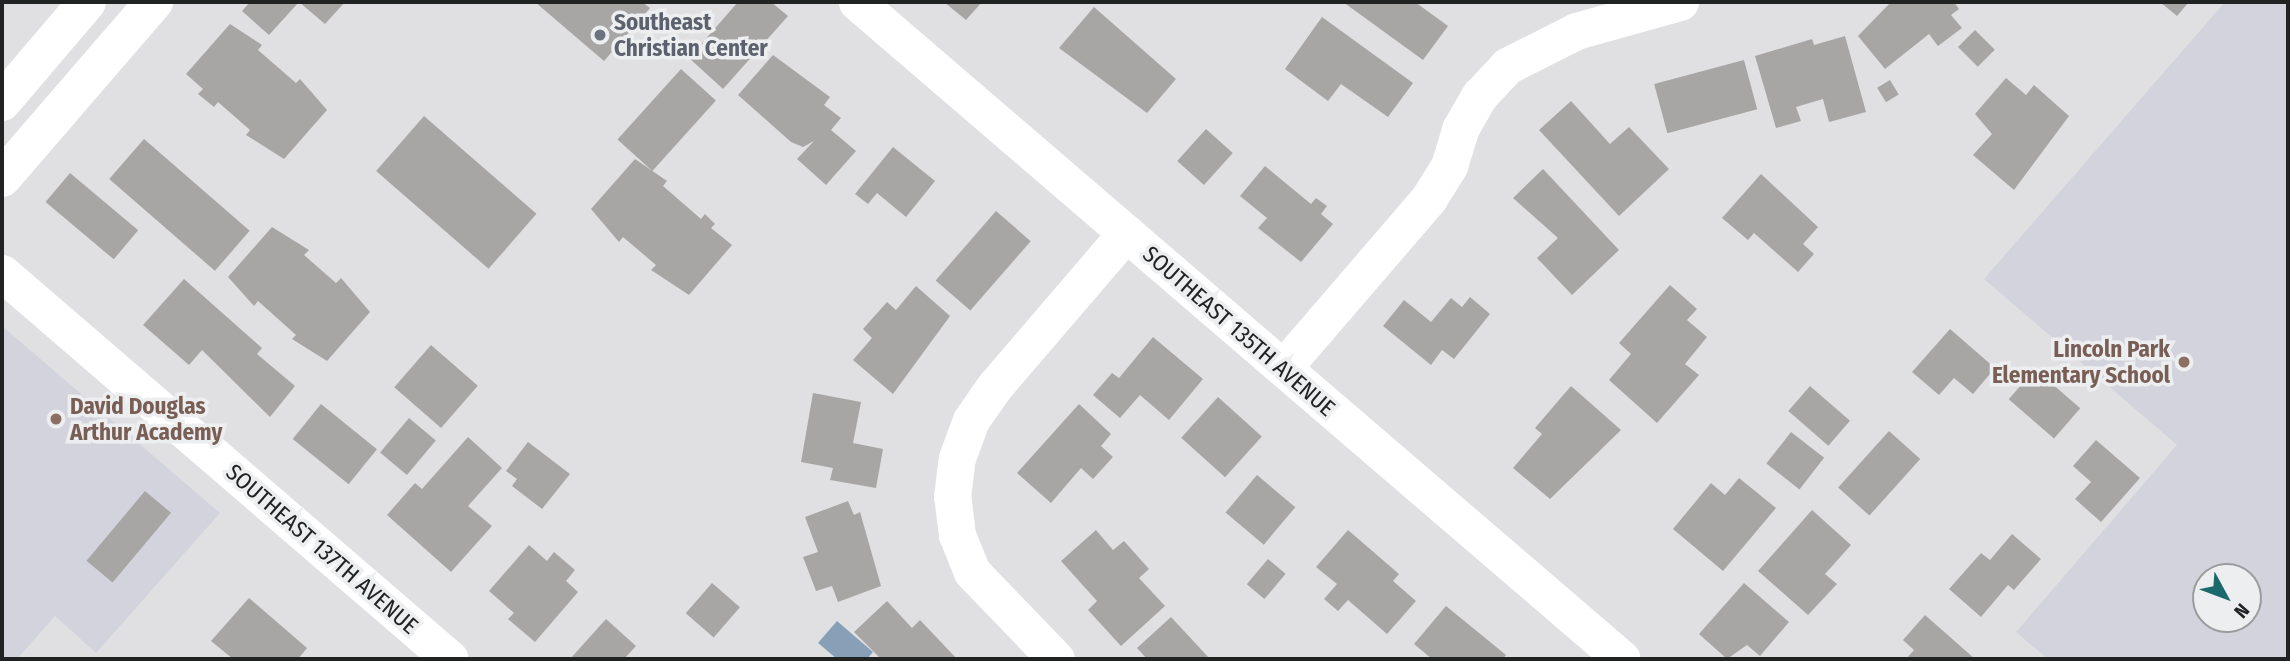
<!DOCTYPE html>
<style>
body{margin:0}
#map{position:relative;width:2290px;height:661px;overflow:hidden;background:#e0e0e2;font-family:"Fira Sans Condensed",sans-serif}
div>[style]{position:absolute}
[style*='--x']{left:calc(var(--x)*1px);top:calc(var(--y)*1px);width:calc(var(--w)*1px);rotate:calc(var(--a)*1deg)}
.built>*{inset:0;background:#d2d3dd}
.water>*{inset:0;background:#879fb7}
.building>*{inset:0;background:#a8a6a5;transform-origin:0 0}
.street>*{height:37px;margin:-18.5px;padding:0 18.5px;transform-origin:18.5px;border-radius:18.5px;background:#fff}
.primary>*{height:38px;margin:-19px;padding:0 19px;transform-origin:19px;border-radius:19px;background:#fff}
.dots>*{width:19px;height:19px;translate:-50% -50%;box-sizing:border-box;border:4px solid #edeef0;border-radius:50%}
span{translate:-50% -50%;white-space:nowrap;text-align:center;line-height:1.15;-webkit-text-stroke:7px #edeef0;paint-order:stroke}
.worship-label{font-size:23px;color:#5b616d;font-weight:700}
.left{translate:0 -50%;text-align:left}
.street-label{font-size:23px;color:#212222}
.education-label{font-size:23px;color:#785e54;font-weight:700}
.right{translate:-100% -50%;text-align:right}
.frame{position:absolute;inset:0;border:4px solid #212222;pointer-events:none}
.north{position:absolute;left:2192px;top:563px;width:70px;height:70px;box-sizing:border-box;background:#edeef0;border:2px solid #9b9c9e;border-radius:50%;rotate:131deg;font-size:19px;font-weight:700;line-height:28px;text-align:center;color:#212222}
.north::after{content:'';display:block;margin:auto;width:24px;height:32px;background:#1c696d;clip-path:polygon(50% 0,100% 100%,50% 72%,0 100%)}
</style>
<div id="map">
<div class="built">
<div style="clip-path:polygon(evenodd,2225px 2px,2288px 2px,2288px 659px,2048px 659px,2016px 632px,2177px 445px,1984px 279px,2225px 2px,2206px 577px,2248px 577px,2248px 619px,2206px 619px,2206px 577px)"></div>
<div style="clip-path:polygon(2px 326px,220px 513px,96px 653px,55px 616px,17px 659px,2px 659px)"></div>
</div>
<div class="water">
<div style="clip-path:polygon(837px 621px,873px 652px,867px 659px,837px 659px,818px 643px)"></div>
</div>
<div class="building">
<div style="clip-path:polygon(250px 2px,299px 2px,269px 35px,242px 11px)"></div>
<div style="clip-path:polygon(299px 2px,345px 2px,325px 24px)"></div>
<div style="clip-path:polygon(535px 2px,642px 2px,650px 8px,604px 61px)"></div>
<div style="clip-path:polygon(738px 2px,771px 2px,788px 16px,723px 89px,689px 58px)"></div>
<div style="clip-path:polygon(944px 2px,982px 2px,966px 20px)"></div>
<div style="clip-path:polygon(1343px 2px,1415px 2px,1448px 26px,1423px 60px)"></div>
<div style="clip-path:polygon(1891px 2px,1954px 2px,1959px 9px,1951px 15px,1962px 28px,1938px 46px,1929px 34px,1885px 69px,1858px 36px)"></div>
<div style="clip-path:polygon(2160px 2px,2189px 2px,2177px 16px)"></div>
<div style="clip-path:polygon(1094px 7px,1176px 79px,1147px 113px,1059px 48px)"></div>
<div style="clip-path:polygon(1322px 17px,1413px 83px,1388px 117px,1341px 84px,1328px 101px,1285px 69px)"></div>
<div style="clip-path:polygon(230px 24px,262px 45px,258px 50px,296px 83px,300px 79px,327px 110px,284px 159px,246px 135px,250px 130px,218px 102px,214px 107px,198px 94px,203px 89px,186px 74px)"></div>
<div style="left:1975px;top:30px;width:28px;height:24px;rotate:45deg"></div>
<div style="clip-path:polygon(1845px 36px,1866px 112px,1829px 122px,1823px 99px,1796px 107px,1801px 121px,1776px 128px,1755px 56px,1812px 39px,1814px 45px)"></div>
<div style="clip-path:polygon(773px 55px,830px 97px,824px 105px,841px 118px,831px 130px,856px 151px,826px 185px,797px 159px,814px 141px,803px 147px,791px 142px,738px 95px)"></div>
<div style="left:1744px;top:60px;width:51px;height:93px;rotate:75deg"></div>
<div style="left:681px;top:69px;width:47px;height:95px;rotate:42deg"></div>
<div style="clip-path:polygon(2006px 78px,2026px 95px,2034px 85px,2069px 116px,2014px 190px,1973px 155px,1992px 134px,1975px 114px)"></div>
<div style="left:1890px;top:80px;width:17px;height:15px;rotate:59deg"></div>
<div style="clip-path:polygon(1571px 101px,1610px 144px,1629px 127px,1669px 169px,1619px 216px,1539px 130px)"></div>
<div style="left:424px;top:116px;width:149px;height:73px;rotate:41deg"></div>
<div style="left:1206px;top:129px;width:36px;height:43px;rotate:42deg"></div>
<div style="left:144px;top:139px;width:140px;height:53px;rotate:41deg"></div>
<div style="clip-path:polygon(893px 147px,935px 181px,906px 217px,877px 193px,868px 204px,855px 194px)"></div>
<div style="clip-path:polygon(635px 159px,667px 181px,663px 186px,701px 219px,705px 214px,715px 224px,711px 228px,732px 245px,689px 295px,651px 270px,656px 265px,623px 237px,619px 242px,591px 209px)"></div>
<div style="clip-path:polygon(1265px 166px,1311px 204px,1316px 198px,1327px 206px,1321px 214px,1333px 224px,1301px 262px,1258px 228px,1267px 218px,1240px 196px)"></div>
<div style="clip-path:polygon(1543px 169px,1619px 250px,1572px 295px,1537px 258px,1558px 238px,1513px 198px)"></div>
<div style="left:70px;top:173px;width:89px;height:38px;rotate:40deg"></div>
<div style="clip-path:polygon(1761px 174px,1818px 227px,1803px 244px,1814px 254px,1798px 272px,1754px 233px,1748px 240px,1722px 218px)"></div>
<div style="left:996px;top:211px;width:46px;height:92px;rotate:41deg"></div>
<div style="clip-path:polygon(272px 227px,309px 250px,304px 255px,336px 283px,341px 278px,370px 312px,327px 361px,292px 339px,296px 335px,258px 301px,254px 306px,228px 277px)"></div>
<div style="clip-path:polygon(184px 279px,262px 348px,257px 354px,295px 386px,270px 417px,202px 350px,189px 365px,143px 325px)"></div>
<div style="clip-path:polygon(1670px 285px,1697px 309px,1687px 320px,1707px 337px,1685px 364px,1699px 375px,1657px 423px,1609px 380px,1631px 354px,1619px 343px)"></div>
<div style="clip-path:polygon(916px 286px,950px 316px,893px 394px,853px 360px,872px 338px,863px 329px,887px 302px,896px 310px)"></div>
<div style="clip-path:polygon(1470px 297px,1490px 314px,1454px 359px,1442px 350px,1431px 365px,1383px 326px,1404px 300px,1431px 322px,1451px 298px,1462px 307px)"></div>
<div style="clip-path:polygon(1950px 329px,1995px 368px,1973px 394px,1954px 378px,1939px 395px,1912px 372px)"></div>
<div style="clip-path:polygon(1153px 337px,1203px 379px,1169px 420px,1140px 395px,1120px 418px,1093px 395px,1112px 373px,1119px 378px)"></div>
<div style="left:431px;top:345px;width:62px;height:56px;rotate:41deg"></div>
<div style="left:2035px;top:369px;width:60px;height:40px;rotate:41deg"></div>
<div style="clip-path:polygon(1571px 386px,1621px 430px,1550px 499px,1513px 468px,1542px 434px,1535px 428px)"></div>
<div style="left:1810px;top:386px;width:53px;height:33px;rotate:41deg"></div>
<div style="clip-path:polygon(813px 393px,861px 402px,853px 443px,883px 449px,876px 488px,830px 480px,833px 468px,801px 462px)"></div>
<div style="left:1218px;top:397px;width:59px;height:55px;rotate:42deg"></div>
<div style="left:321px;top:404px;width:72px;height:45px;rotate:39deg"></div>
<div style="clip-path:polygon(1079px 404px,1111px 434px,1101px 446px,1113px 457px,1093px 479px,1081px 468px,1051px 503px,1017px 473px)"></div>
<div style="left:409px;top:418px;width:35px;height:45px;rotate:40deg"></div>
<div style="left:1889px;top:431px;width:42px;height:76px;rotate:42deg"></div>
<div style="left:1791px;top:432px;width:42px;height:40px;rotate:38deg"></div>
<div style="clip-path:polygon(468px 437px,502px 468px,468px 506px,492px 526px,451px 572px,387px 515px,415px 483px,422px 489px)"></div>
<div style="clip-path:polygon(2096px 440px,2140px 478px,2101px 522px,2075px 499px,2091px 482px,2073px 466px)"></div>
<div style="clip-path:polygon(528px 442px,570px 474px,542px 509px,512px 486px,517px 479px,506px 471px)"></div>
<div style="left:1257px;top:475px;width:50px;height:49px;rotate:40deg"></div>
<div style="clip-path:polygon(1739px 478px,1776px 508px,1723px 571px,1673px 529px,1711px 483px,1725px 495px)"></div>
<div style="left:145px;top:491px;width:34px;height:91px;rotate:40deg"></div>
<div style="clip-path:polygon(848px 501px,854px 515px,860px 512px,881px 586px,838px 602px,832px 586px,816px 591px,803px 557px,818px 552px,805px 517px)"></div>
<div style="clip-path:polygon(1812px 510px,1851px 545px,1825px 574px,1837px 584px,1808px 615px,1758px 571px)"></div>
<div style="clip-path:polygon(1096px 530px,1113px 550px,1124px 541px,1149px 569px,1139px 578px,1165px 606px,1121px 646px,1088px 610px,1097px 601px,1061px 561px)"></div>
<div style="clip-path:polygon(1348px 530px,1399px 574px,1393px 581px,1416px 601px,1387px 634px,1348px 600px,1338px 611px,1324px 599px,1337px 584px,1316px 567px)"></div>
<div style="clip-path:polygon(2012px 534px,2041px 559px,2014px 590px,2008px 585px,1981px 617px,1949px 589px,1981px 553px,1990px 560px)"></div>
<div style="clip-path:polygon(529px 545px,547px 561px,554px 552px,575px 570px,566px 581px,578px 592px,535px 642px,508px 619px,514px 613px,489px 591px)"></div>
<div style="left:1268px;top:559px;width:23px;height:33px;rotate:40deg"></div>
<div style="left:712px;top:583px;width:37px;height:40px;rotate:41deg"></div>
<div style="clip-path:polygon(1744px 583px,1789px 622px,1760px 656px,1747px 645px,1727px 659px,1699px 634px)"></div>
<div style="clip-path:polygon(249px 598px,307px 648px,298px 659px,233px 659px,211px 641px)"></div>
<div style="clip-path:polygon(887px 601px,912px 628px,920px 620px,957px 659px,881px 659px,854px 632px)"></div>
<div style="clip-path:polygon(1446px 606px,1506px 655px,1503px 659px,1432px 659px,1414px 644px)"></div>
<div style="clip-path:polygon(1925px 615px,1975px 659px,1906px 659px,1914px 650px,1903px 640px)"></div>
<div style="clip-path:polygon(1171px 617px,1210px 659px,1147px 659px,1137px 648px)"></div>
<div style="clip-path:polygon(606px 619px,636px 646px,624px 659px,570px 659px)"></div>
</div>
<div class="street">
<div style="--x:857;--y:2;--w:1008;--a:40.66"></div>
<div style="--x:2;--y:273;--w:591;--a:40.75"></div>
<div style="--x:1283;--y:368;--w:224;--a:-49.3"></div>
<div style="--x:1429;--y:198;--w:38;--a:-58"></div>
<div style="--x:1449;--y:166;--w:39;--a:-73"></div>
<div style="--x:1460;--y:129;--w:39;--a:-60"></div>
<div style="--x:1480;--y:95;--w:40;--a:-47"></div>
<div style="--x:1507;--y:66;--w:77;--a:-26.9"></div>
<div style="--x:1576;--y:31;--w:108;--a:-15.6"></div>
<div style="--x:1056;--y:659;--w:121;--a:-134"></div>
<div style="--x:972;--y:572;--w:40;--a:-112"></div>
<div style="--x:957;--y:535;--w:38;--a:-97"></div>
<div style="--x:952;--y:497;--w:39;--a:-83"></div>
<div style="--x:957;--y:458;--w:40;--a:-69.8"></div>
<div style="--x:971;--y:420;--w:40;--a:-55.1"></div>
<div style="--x:994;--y:387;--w:203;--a:-49.4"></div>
</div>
<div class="primary">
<div style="--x:2;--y:102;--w:131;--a:-49.6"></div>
<div style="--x:2;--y:178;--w:233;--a:-49.2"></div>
</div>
<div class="dots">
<div style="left:600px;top:35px;background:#6b7280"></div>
<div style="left:2184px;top:362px;background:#8d6e63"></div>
<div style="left:56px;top:419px;background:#8d6e63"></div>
</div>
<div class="worship-label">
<span class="left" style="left:614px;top:35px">Southeast<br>Christian Center</span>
</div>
<div class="street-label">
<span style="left:1239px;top:331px;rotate:41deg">SOUTHEAST 135TH AVENUE</span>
<span style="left:322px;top:549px;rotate:41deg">SOUTHEAST 137TH AVENUE</span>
</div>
<div class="education-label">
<span class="right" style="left:2170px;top:362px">Lincoln Park<br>Elementary School</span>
<span class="left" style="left:70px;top:419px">David Douglas<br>Arthur Academy</span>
</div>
<div class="frame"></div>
<div class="north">N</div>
</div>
